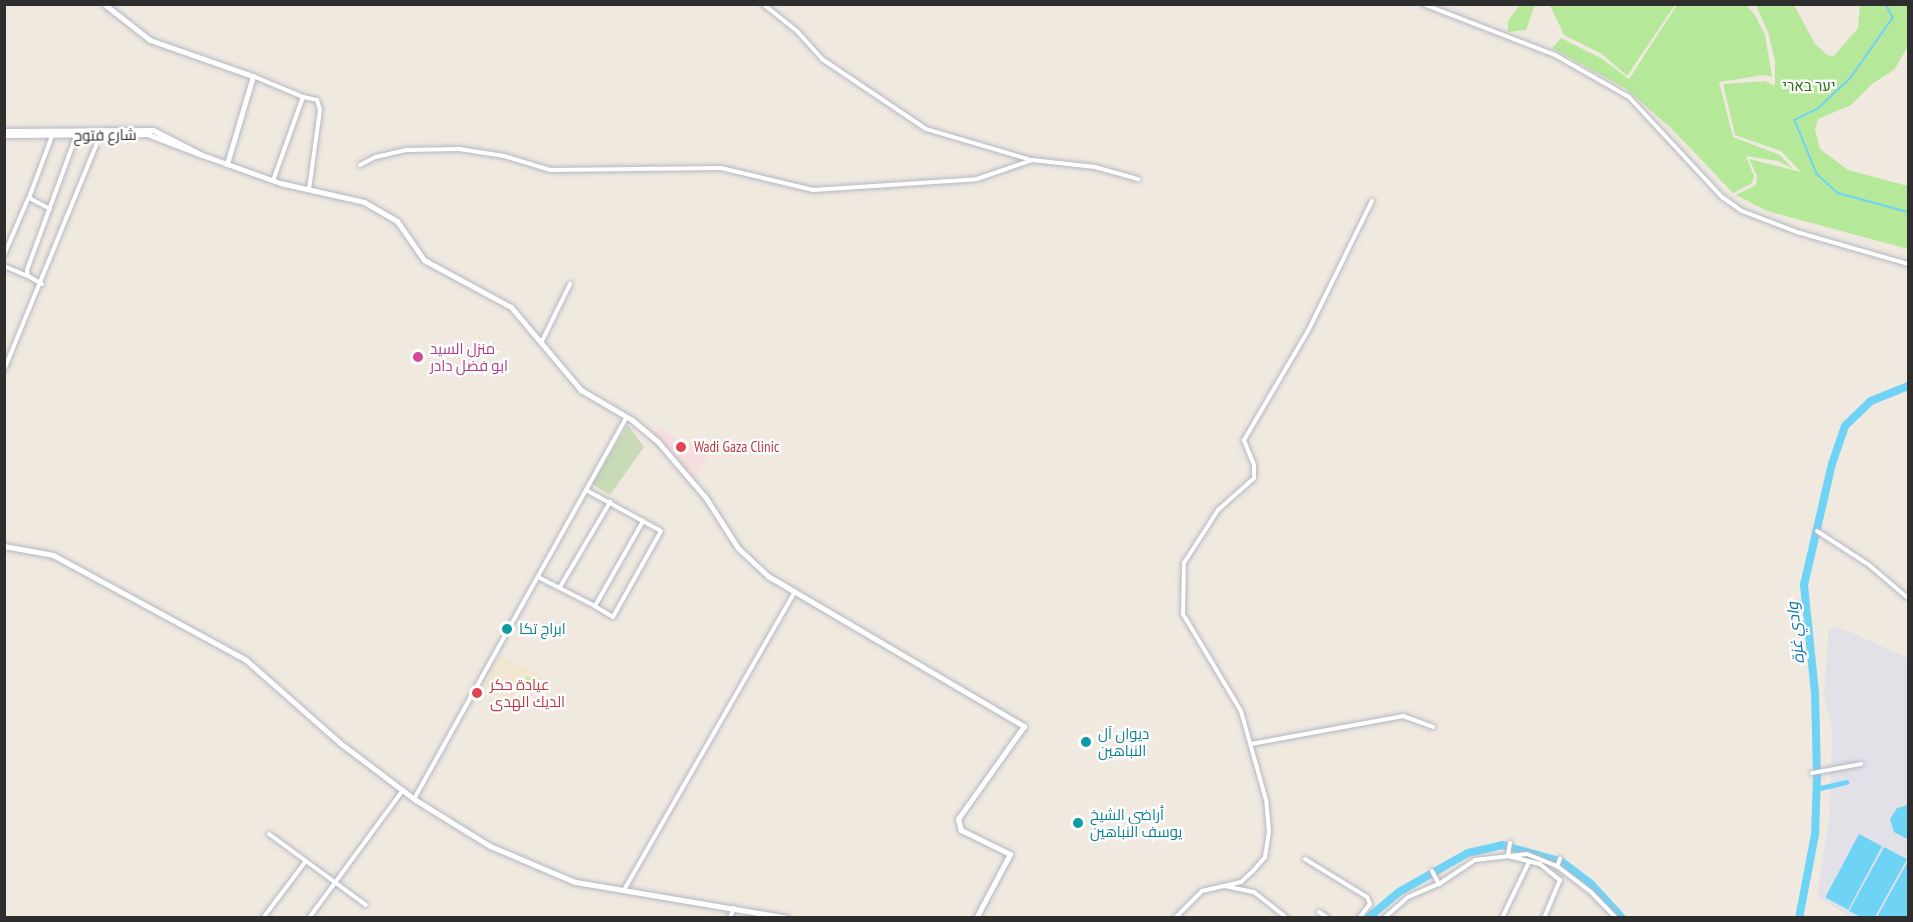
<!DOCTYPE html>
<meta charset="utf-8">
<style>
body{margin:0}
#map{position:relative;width:1913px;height:922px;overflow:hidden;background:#f0e9e0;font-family:"PT Sans Narrow",Cairo,Heebo,sans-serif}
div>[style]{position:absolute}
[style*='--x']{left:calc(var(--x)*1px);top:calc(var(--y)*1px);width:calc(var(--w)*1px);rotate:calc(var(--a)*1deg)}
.industrial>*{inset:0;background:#e3e1e8}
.education>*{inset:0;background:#f1e6cf;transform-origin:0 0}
.medical>*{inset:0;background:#f6dedf}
.green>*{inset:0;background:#b6e89a}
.cemetery>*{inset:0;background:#c8dbb6}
.pitch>*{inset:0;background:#cbf096}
.round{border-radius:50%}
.water>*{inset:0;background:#6fd3f6;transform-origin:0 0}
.stream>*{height:1.5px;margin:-0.75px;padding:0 0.75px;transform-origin:0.75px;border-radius:0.75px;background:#6fd3f6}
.canal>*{height:4.5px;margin:-2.25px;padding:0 2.25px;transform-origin:2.25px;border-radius:2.25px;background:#6fd3f6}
.river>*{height:8px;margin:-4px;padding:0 4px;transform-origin:4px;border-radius:4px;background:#6fd3f6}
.roads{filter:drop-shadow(0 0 2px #b4b7c2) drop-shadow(0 0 2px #b4b7c2)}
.minor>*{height:4px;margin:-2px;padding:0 2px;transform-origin:2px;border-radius:2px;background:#fff}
.tertiary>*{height:5px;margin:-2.5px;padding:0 2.5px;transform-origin:2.5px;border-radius:2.5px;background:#fff}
.dots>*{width:16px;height:16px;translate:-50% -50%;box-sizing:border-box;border:3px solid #fff;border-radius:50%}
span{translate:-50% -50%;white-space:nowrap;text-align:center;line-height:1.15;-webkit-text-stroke:4.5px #fff;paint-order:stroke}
.park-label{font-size:15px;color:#2b7217}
.street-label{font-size:15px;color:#2e2e2e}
.hotel-label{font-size:15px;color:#b23c85}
.left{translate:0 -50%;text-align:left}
.health-label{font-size:15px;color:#be3a42}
.culture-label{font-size:15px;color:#0d838f}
.water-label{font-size:16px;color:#0673aa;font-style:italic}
.frame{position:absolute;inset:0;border:6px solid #2e2e2e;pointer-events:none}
</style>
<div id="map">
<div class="industrial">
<div style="clip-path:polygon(1836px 626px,1908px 658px,1908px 917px,1851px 917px,1817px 897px,1830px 813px,1832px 729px,1824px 694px,1829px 630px)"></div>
</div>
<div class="education">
<div style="left:501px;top:655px;width:47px;height:35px;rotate:28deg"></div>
</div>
<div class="medical">
<div style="clip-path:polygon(659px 428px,710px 454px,694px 479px,653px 433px)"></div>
</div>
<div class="green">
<div style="clip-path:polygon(1520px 4px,1535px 5px,1526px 30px,1508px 32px,1508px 21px)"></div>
<div style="clip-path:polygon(1550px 5px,1675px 5px,1627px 76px,1602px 54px,1564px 35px)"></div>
<div style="clip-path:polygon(1677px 5px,1747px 5px,1756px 17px,1765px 35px,1772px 77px,1764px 75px,1719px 82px,1733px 137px,1780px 155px,1793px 169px,1778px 161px,1746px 156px,1754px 176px,1751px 184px,1733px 193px,1672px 129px,1626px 89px,1552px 48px,1561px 38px,1601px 58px,1629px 79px)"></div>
<div style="clip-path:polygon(1756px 5px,1794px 5px,1815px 44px,1827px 55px,1834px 56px,1858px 28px,1860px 5px,1908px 5px,1908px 46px,1894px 70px,1872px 84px,1851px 105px,1818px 119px,1815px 129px,1820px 149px,1848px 170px,1908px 186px,1908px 249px,1767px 211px,1736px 195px,1756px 185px,1757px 176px,1749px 159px,1801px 172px,1781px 151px,1735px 135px,1723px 84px,1765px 81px,1775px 86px,1775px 61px,1768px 32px)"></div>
</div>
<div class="cemetery">
<div style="clip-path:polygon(628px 425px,644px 447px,610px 495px,592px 484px)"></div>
</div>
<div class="pitch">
<div class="round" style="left:521px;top:677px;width:14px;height:14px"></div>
</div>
<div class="water">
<div style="clip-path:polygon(1908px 805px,1908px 838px,1905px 838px,1894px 832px,1890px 819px,1897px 808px)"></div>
<div style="left:1859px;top:834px;width:26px;height:72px;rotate:28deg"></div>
<div style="clip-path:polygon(1884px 847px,1907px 859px,1875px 917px,1861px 917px,1849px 911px)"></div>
<div style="clip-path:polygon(1908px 861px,1908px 914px,1907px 917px,1877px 917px)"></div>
</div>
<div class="stream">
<div style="--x:1886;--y:4;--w:16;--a:63"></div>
<div style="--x:1893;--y:18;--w:73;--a:125"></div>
<div style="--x:1851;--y:78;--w:45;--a:136.8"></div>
<div style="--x:1818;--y:109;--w:25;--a:154"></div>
<div style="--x:1795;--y:120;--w:58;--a:67.8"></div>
<div style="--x:1817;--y:174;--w:28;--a:42"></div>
<div style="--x:1838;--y:193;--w:73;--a:15.2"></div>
</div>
<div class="canal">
<div style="--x:1816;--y:789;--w:31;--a:-13"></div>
</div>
<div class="river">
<div style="--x:1368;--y:918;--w:40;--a:-40"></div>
<div style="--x:1399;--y:892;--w:79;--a:-29.5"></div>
<div style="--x:1468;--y:853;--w:35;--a:-13"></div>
<div style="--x:1502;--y:845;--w:62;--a:15.8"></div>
<div style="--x:1562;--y:862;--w:36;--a:37"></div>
<div style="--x:1591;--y:884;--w:46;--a:47.6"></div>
<div style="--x:1799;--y:918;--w:85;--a:-79.1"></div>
<div style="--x:1815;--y:835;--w:56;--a:-88"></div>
<div style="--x:1817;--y:779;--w:86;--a:-91.3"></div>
<div style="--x:1815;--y:693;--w:109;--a:-95.8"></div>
<div style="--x:1804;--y:585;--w:124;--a:-77"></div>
<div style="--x:1832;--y:464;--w:40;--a:-71.1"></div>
<div style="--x:1845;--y:426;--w:36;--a:-44"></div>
<div style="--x:1871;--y:401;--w:40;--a:-22"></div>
</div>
<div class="roads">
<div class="minor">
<div style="--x:763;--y:4;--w:43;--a:38.5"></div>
<div style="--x:797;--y:31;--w:38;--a:48"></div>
<div style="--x:822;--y:59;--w:125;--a:33.9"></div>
<div style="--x:926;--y:129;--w:109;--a:16.4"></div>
<div style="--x:1423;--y:4;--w:142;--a:21.1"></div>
<div style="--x:1555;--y:55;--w:85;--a:29.6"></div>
<div style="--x:1629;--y:97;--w:137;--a:47.1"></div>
<div style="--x:1722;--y:197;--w:24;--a:35"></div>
<div style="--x:1742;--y:211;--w:62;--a:20.8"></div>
<div style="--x:1800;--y:233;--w:112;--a:16"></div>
<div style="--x:253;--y:76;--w:54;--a:22.8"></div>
<div style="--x:303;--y:97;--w:89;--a:109.7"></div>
<div style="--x:303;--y:97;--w:14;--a:12"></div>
<div style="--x:317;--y:100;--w:10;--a:73"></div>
<div style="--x:320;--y:110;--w:80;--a:97.9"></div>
<div style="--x:360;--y:165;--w:18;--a:-27"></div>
<div style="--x:376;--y:157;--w:32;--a:-13"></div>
<div style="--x:407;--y:150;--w:52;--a:-1.1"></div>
<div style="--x:459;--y:149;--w:46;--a:8.8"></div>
<div style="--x:504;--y:156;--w:48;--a:16.9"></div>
<div style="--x:550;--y:170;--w:171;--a:-0.7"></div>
<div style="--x:721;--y:168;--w:95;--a:13.4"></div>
<div style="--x:813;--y:190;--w:164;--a:-3.8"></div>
<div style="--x:977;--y:179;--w:58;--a:-19.1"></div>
<div style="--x:1032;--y:160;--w:63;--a:6.3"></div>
<div style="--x:1095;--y:167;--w:45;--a:15.6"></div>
<div style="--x:50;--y:209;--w:24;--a:-152"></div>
<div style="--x:29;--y:198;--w:66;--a:-69.6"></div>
<div style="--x:4;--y:255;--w:61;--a:-66.8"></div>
<div style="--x:4;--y:266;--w:26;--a:23"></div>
<div style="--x:42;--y:284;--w:16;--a:-150"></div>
<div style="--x:28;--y:276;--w:6;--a:-99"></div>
<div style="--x:27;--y:270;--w:143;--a:-69.9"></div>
<div style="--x:542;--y:341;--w:64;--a:-63.8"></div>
<div style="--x:4;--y:370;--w:255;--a:-67.7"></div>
<div style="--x:586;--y:490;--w:85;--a:28.7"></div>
<div style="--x:661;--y:531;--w:98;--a:119.2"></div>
<div style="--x:613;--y:617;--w:21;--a:-149"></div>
<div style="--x:1817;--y:531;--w:62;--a:33.2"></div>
<div style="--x:1869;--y:565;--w:51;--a:40.2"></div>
<div style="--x:538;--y:577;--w:64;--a:27"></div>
<div style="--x:595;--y:606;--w:98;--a:-60.5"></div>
<div style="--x:560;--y:587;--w:99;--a:-59.5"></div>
<div style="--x:1251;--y:744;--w:155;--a:-10.4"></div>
<div style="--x:1403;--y:716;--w:32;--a:20"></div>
<div style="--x:1812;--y:773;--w:50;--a:-10.4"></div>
<div style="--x:414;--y:799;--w:437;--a:-60.9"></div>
<div style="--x:269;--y:834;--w:120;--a:36.2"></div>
<div style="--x:1510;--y:843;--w:13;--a:99"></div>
<div style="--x:1508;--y:856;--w:33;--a:14"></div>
<div style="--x:1540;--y:864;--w:26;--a:39"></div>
<div style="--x:1560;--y:880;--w:41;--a:112.8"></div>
<div style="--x:1305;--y:859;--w:73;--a:31.5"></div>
<div style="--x:1367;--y:897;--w:8;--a:67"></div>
<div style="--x:1370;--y:904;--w:18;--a:128"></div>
<div style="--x:1557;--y:866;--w:43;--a:37.4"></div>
<div style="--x:1591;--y:892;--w:36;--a:46"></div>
<div style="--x:1432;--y:871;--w:15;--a:62"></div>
<div style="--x:1225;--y:886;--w:30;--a:12"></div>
<div style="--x:1254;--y:892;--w:42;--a:38.2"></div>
<div style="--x:624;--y:890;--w:342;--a:-60.2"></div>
<div style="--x:1319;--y:912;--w:11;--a:34"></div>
<div style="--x:263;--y:918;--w:71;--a:-53"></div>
<div style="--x:309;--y:918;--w:159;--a:-53.7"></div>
<div style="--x:730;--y:918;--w:11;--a:-68"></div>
<div style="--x:1175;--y:918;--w:38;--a:-45"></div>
<div style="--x:1202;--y:891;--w:40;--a:-13"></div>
<div style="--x:1241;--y:882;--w:16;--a:-43"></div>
<div style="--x:1253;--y:871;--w:18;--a:-49"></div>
<div style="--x:1265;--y:857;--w:25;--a:-81"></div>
<div style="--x:1269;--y:832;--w:32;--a:-95"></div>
<div style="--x:1266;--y:800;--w:92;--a:-105.7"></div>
<div style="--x:1241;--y:711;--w:113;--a:-120.9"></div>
<div style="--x:1183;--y:614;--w:51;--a:-88.9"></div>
<div style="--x:1184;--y:563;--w:63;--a:-57.3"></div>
<div style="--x:1218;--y:510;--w:48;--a:-41.6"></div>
<div style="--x:1254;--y:478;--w:13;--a:-90"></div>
<div style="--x:1254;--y:465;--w:27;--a:-112"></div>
<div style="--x:1244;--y:440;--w:126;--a:-59.6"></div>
<div style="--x:1308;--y:331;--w:145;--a:-63.8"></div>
<div style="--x:1384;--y:918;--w:32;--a:-41"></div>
<div style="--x:1408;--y:897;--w:34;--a:-23"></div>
<div style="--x:1439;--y:884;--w:43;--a:-33.7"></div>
<div style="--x:1475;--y:860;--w:52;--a:-6.6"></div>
<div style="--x:1527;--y:854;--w:32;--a:22"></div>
<div style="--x:1557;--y:866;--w:8;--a:-67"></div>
<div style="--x:1502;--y:918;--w:62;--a:-64.3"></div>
</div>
<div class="tertiary">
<div style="--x:104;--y:4;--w:58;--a:38"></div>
<div style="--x:150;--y:40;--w:109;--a:19.3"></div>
<div style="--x:253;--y:76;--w:92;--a:106.5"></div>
<div style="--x:4;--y:131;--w:149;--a:-0.4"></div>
<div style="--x:153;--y:130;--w:55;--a:27"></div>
<div style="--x:202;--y:155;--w:83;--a:19.7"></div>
<div style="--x:280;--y:183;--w:86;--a:12.7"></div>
<div style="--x:364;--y:202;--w:38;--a:30"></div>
<div style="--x:397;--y:221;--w:47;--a:55.3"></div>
<div style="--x:424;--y:260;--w:99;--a:28.4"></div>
<div style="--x:511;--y:307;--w:109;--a:49.9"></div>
<div style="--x:581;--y:390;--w:59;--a:30.5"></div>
<div style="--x:632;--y:420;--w:35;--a:40"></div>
<div style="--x:659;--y:443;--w:72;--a:49.5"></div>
<div style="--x:706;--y:498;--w:59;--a:57.4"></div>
<div style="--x:738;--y:548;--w:41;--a:43"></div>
<div style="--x:768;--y:576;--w:297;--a:30.4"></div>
<div style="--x:1024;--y:726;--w:114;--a:125.4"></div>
<div style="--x:958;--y:819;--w:11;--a:75"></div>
<div style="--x:961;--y:830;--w:55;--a:26.1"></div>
<div style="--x:1010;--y:854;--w:72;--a:118"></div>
<div style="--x:4;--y:135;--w:143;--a:-0.4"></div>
<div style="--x:147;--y:134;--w:59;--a:20.9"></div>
<div style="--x:4;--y:546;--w:50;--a:10.4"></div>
<div style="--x:53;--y:555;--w:220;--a:28.5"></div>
<div style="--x:246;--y:660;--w:125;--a:41.4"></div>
<div style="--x:340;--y:743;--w:93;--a:37.1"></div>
<div style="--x:414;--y:799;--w:89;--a:31.7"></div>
<div style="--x:490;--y:846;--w:92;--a:23"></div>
<div style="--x:575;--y:882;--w:215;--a:9.6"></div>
</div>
</div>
<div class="dots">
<div style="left:418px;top:357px;background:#d1479c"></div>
<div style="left:681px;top:447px;background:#e0444e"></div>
<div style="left:507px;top:629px;background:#0f9aa8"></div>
<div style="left:477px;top:693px;background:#e0444e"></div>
<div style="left:1086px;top:742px;background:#0f9aa8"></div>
<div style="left:1078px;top:823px;background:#0f9aa8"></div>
</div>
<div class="park-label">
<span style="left:1809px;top:86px">יער בארי</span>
</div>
<div class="street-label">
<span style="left:105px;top:135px;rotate:-1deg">شارع فتوح</span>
</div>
<div class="hotel-label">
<span class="left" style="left:430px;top:357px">منزل السيد<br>ابو فضل دادر</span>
</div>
<div class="health-label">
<span class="left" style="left:694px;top:447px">Wadi Gaza Clinic</span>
<span class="left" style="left:490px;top:693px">عيادة حكر<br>الديك الهدى</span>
</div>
<div class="culture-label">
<span class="left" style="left:519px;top:629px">ابراج تكا</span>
<span class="left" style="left:1098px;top:742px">ديوان آل<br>النباهين</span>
<span class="left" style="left:1090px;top:823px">أراضي الشيخ<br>يوسف النباهين</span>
</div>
<div class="water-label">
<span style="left:1795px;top:633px;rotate:-96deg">وادي غزة</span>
</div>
<div class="frame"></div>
</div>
